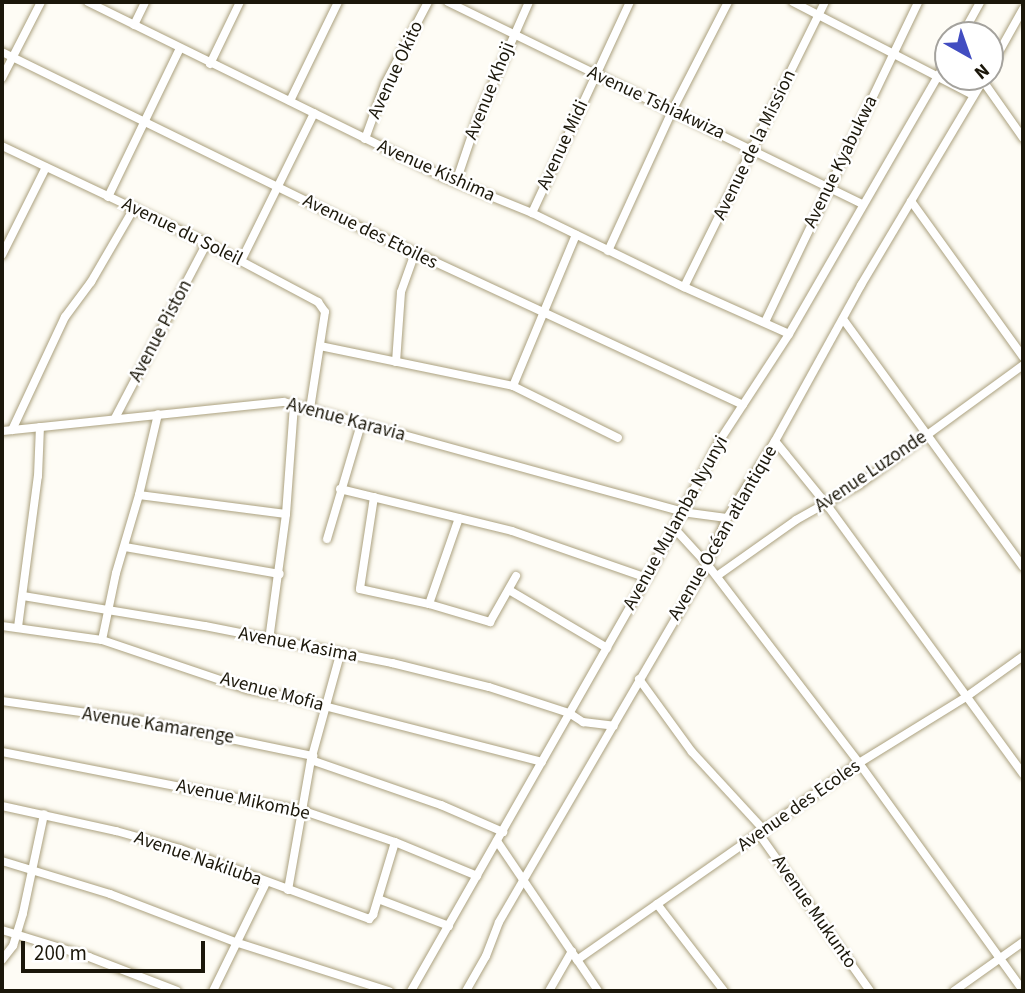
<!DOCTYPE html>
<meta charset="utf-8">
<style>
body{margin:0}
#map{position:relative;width:1025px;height:993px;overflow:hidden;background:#fefcf5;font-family:"Source Sans 3",sans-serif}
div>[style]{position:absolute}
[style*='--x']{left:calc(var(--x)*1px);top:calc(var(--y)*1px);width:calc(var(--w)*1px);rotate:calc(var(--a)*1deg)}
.roads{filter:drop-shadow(0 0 2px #aba17f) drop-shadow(0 0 2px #aba17f)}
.minor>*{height:8px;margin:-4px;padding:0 4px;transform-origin:4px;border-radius:4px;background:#fff}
span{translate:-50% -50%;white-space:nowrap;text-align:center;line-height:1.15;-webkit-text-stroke:5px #fff;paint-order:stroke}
.street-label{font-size:19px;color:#1b170a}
.frame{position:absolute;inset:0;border:4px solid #1b170a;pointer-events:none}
.north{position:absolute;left:934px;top:21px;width:70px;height:70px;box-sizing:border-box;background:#fff;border:2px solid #a4a29d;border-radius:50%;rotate:140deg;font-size:19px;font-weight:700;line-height:28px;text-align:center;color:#1b170a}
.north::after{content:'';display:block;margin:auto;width:24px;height:32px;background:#424dc1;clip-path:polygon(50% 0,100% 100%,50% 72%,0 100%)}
.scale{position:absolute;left:21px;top:941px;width:184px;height:32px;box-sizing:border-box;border:4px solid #1b170a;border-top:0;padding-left:9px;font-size:21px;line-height:24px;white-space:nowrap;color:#1b170a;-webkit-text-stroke:5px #fff;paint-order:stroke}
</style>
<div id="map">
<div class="roads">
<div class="minor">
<div style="--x:88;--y:2;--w:394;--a:26.2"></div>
<div style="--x:441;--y:176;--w:98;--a:22.1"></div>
<div style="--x:532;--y:213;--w:169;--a:26"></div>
<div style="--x:684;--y:287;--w:115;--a:24.1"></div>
<div style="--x:448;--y:2;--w:462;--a:26"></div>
<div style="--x:793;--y:2;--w:203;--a:27.3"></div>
<div style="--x:134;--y:25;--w:25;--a:-64"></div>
<div style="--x:962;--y:35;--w:38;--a:-61"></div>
<div style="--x:2;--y:52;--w:401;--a:26.1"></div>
<div style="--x:362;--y:228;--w:420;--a:24.9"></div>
<div style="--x:210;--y:64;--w:69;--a:-64.2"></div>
<div style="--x:990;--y:68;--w:68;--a:-60.8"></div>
<div style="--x:2;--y:78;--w:85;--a:-62.8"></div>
<div style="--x:983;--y:81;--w:70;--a:54.9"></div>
<div style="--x:290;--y:101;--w:110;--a:-64.1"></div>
<div style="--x:365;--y:139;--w:59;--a:-70"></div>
<div style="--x:385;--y:84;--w:93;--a:-62.3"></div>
<div style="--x:2;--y:146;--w:227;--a:25.3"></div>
<div style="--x:207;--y:243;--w:126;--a:28"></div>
<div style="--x:318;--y:302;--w:12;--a:55"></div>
<div style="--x:325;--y:312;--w:98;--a:98.8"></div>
<div style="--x:456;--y:182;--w:65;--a:-71.3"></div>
<div style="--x:477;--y:120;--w:129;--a:-66.2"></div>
<div style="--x:108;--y:197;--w:165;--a:-64.2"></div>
<div style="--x:911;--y:201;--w:192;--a:54.3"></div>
<div style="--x:532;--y:213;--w:233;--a:-65.1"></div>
<div style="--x:608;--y:251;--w:154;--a:-65.4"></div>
<div style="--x:672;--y:111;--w:123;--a:-62.8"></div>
<div style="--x:2;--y:255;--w:98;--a:-63.4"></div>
<div style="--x:241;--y:261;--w:165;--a:-63.7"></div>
<div style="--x:684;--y:287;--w:318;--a:-63.7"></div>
<div style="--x:843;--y:319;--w:306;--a:54"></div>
<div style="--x:765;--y:322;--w:355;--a:-64.4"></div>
<div style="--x:320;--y:346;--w:197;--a:11.7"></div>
<div style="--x:513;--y:386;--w:117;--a:26.3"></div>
<div style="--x:396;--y:362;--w:70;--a:-85.9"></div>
<div style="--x:401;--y:292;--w:41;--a:-70.3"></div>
<div style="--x:513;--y:386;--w:164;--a:-67.4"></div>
<div style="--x:115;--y:418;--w:198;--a:-62.3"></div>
<div style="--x:12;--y:430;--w:125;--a:-64.9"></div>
<div style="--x:65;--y:317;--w:44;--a:-53.4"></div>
<div style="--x:91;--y:282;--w:86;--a:-59.8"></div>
<div style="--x:2;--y:431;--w:283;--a:-5.9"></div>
<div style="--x:284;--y:402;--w:413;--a:15.4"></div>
<div style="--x:682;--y:512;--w:45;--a:7.6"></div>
<div style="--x:775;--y:441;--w:82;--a:50.9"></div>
<div style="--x:827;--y:505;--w:333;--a:53.9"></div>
<div style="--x:340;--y:489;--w:177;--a:13.7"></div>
<div style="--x:512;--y:531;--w:143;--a:19.2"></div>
<div style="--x:139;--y:495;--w:148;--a:7.4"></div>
<div style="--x:374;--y:497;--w:93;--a:98.7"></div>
<div style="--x:360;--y:589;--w:71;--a:12.3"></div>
<div style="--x:429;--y:604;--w:64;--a:16.4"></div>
<div style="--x:490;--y:622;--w:53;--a:-60.5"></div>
<div style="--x:674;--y:528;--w:49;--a:47.5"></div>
<div style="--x:707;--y:564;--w:250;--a:52.6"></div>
<div style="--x:859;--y:763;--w:280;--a:54.2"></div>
<div style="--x:327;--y:539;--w:120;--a:-73.5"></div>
<div style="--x:125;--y:547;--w:157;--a:9.9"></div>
<div style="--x:717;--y:576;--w:97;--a:-35.3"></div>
<div style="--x:796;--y:520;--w:73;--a:-29.4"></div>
<div style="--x:860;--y:484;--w:202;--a:-36.1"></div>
<div style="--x:509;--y:590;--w:114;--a:30.6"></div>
<div style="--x:23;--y:596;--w:184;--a:9.4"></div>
<div style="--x:205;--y:626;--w:191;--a:11.2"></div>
<div style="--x:392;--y:663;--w:100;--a:13.9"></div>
<div style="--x:489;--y:687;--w:84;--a:18"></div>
<div style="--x:569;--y:713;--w:17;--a:33"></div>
<div style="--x:583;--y:722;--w:31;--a:7"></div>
<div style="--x:429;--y:604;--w:91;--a:-70.8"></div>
<div style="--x:2;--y:626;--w:101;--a:8"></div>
<div style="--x:102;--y:640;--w:153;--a:18.7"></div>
<div style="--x:247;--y:689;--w:47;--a:11.1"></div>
<div style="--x:293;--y:698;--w:257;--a:14.4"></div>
<div style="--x:18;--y:627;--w:152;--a:-82.5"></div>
<div style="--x:38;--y:476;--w:49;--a:-87.7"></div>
<div style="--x:102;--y:640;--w:68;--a:-78.2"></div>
<div style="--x:116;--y:573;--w:81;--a:-73.6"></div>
<div style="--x:139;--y:495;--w:83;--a:-76.8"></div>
<div style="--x:269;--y:640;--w:127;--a:-82.3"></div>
<div style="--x:286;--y:514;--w:110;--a:-85.8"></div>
<div style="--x:639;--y:679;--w:90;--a:54"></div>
<div style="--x:692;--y:752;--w:106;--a:47.3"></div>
<div style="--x:2;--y:701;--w:143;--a:8"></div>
<div style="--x:144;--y:721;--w:173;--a:11.7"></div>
<div style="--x:2;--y:752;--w:308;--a:11.1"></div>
<div style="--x:304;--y:811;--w:96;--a:18.8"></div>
<div style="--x:395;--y:842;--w:89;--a:22.5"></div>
<div style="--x:311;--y:760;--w:138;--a:19.1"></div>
<div style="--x:441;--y:805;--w:68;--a:23.5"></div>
<div style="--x:2;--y:806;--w:117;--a:12.4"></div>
<div style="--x:116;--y:831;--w:66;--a:15.7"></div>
<div style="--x:180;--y:849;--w:202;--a:20.3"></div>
<div style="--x:369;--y:919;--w:6;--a:-45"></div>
<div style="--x:373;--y:915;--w:76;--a:-73.2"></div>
<div style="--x:759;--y:834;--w:192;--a:54.7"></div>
<div style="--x:497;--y:841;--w:181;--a:56"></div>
<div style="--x:2;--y:861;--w:113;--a:17"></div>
<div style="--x:110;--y:894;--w:134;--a:21"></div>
<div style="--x:235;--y:942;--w:162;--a:17.7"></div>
<div style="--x:288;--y:890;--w:132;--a:-80"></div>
<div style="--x:311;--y:760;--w:109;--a:-74.6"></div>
<div style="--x:378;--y:899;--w:76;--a:20.8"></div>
<div style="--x:657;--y:904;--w:110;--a:52.4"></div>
<div style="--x:2;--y:930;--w:91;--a:17.2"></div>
<div style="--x:89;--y:957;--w:94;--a:21.1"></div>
<div style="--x:2;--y:960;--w:18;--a:-52"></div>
<div style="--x:13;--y:946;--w:34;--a:-73"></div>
<div style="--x:23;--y:913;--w:101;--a:-78"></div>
<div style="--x:577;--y:960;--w:344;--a:-34.9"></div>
<div style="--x:859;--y:763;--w:126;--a:-31.7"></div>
<div style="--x:966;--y:697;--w:70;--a:-35.7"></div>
<div style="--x:213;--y:991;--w:120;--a:-63.9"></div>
<div style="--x:411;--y:991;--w:476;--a:-60.3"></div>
<div style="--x:647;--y:578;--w:156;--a:-62.1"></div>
<div style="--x:720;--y:440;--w:126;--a:-56.9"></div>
<div style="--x:789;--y:334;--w:318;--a:-60"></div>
<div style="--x:466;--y:991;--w:40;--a:-60.3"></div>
<div style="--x:486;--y:956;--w:36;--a:-69"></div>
<div style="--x:499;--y:922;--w:414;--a:-59.8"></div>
<div style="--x:707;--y:564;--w:50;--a:-66.5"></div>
<div style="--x:727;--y:518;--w:91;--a:-58.1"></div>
<div style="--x:775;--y:441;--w:178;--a:-61.1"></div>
<div style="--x:861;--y:285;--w:242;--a:-59.2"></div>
<div style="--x:549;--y:991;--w:46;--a:-60.1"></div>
<div style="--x:954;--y:991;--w:85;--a:-35.4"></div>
</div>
</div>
<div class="street-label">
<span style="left:396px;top:70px;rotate:-65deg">Avenue Okito</span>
<span style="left:490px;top:91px;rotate:-68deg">Avenue Khoji</span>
<span style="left:656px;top:103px;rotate:25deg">Avenue Tshiakwiza</span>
<span style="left:563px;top:145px;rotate:-65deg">Avenue Midi</span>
<span style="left:755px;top:145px;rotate:-64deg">Avenue de la Mission</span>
<span style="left:841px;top:162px;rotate:-64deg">Avenue Kyabukwa</span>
<span style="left:436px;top:171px;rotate:24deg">Avenue Kishima</span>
<span style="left:182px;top:232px;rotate:26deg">Avenue du Soleil</span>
<span style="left:370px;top:232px;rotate:26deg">Avenue des Etoiles</span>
<span style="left:161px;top:331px;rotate:-62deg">Avenue Piston</span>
<span style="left:346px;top:420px;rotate:15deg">Avenue Karavia</span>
<span style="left:871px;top:472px;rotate:-34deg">Avenue Luzonde</span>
<span style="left:676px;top:523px;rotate:-61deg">Avenue Mulamba Nyunyi</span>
<span style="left:723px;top:533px;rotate:-60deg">Avenue Océan atlantique</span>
<span style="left:298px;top:645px;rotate:11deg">Avenue Kasima</span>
<span style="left:272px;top:692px;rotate:15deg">Avenue Mofia</span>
<span style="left:158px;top:726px;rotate:9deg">Avenue Kamarenge</span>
<span style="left:243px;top:800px;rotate:12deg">Avenue Mikombe</span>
<span style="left:799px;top:806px;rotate:-35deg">Avenue des Ecoles</span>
<span style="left:198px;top:859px;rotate:19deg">Avenue Nakiluba</span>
<span style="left:814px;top:912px;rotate:55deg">Avenue Mukunto</span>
</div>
<div class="frame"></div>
<div class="north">N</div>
<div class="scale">200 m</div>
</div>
